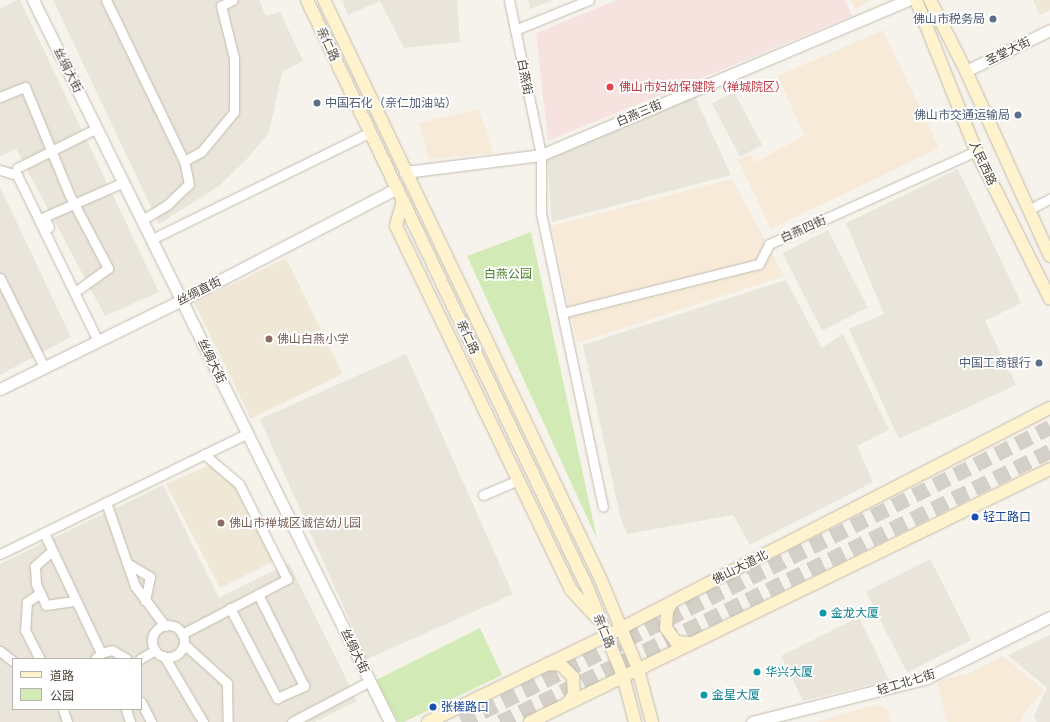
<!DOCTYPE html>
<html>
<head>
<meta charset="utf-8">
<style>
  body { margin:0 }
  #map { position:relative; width:1050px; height:722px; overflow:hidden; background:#f6f3ec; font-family:Montserrat,"Noto Sans SC",sans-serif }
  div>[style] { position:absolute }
  .residential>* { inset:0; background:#eae5da; transform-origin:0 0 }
  .commercial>* { inset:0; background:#f7ead8 }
  .education>* { inset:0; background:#efe8d6; transform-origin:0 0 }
  .medical>* { inset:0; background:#f6e3e0 }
  .green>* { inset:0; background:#d2eab5 }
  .trunk-tunnel>* { height:15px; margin-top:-7.5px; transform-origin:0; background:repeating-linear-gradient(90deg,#d4d0c8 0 15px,transparent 0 23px) }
  .roads { filter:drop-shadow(0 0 1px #c2bbae) drop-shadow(0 0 1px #c2bbae) }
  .minor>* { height:9px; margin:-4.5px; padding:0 4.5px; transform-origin:4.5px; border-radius:4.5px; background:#fff }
  .minor>.ring { margin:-4.5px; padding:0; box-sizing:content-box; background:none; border:9px solid #fff; border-radius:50% }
  .tertiary>* { height:11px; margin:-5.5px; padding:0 5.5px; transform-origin:5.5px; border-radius:5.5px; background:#fff }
  .secondary>* { height:12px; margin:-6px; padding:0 6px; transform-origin:6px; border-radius:6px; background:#fff3cd }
  .dots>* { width:11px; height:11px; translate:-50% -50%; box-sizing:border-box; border:2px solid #fff; border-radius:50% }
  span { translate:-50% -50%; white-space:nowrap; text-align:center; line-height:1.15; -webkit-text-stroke:3.5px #fff; paint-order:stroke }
  .service-label { font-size:12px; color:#4e5e75 }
  .right { translate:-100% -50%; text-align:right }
  .left { translate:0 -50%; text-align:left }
  .street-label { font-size:12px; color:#4b4439 }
  .health-label { font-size:12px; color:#be3a42 }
  .park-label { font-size:12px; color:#4a7f2a }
  .education-label { font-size:12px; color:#785e54 }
  .transit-label { font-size:12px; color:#164399 }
  .culture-label { font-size:12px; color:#0d838f }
  .legend { position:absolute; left:12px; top:658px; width:130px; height:52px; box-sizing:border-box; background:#fff; border:1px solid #b7b4b0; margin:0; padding:5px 7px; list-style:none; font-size:12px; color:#4b4439 }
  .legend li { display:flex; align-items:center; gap:8px; height:20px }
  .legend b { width:20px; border:1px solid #b7b4b0 }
</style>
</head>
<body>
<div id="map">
  <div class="residential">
    <i style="clip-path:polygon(17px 0,20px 0,159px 292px,105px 316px,16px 149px,0 157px,0 9px)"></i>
    <i style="clip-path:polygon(53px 0,259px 0,266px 16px,280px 12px,303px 61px,282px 72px,269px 133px,246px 160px,219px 186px,159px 224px)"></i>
    <i style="clip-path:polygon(342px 0,457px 0,460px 42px,404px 48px,380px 1px,348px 15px)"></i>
    <i style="clip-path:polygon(528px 0,553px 0,530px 9px)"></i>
    <i style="left:734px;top:92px;width:60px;height:25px;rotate:62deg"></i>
    <i style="clip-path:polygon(695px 97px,731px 175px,552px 222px,547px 159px)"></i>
    <i style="clip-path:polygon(958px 169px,1021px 303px,985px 321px,1016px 385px,899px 439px,849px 329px,884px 314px,846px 223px)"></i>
    <i style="clip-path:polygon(0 187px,71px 337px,0 375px)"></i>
    <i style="left:828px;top:230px;width:87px;height:51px;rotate:63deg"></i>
    <i style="clip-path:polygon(786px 280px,822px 348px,843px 334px,889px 430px,857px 446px,873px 482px,750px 545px,733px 515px,627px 534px,621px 520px,583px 345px)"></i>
    <i style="left:406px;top:354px;width:263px;height:160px;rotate:66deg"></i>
    <i style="clip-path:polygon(evenodd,163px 485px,219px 598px,289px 563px,357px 701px,315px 722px,0 722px,0 564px,163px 485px,13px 659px,141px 659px,141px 709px,13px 709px,13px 659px)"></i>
    <i style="left:930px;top:559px;width:91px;height:72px;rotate:63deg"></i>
    <i style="clip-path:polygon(859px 617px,889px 680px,803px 701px,781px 656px)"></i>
    <i style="clip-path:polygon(1050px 635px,1050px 722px,1037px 722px,1034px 716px,1047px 688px,1008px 655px)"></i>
  </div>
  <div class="commercial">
    <i style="clip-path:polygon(851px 0,869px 0,870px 1px,855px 9px)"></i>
    <i style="clip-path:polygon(883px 30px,939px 148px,771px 229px,738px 160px,750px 154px,756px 162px,804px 136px,778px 76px)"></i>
    <i style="clip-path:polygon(479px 109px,493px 153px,429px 159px,419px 123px)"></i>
    <i style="clip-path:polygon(732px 179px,784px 276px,577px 343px,551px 226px)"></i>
    <i style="clip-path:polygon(1003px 656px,1044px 690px,1022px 716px,1022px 722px,947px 722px,937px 682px,969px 673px)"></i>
    <i style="clip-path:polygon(876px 704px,887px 709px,890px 722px,816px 722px)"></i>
  </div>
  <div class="education">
    <i style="clip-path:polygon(1033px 0,1050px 0,1050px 10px,1040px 15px)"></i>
    <i style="left:286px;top:258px;width:129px;height:102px;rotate:64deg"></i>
    <i style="clip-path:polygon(210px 465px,237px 485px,274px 561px,220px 588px,166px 484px)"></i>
  </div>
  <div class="medical">
    <i style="clip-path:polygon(617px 0,845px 0,852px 16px,548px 141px,536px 33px)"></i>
  </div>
  <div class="green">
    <i style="clip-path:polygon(531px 232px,597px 539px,467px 256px)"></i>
    <i style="clip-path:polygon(480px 628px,502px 675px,404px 722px,398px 722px,376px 680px)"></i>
  </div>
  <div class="trunk-tunnel">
    <i style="left:462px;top:722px;width:658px;rotate:-26.64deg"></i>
    <i style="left:500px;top:722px;width:613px;rotate:-26.23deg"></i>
  </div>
  <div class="roads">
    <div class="minor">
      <i style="left:106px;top:0;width:179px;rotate:64.2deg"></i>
      <i style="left:509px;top:0;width:158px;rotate:78.3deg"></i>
      <i style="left:541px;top:155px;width:58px;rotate:90deg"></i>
      <i style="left:541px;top:213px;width:300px;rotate:78.1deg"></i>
      <i style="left:515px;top:30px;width:80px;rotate:-22.1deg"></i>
      <i style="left:0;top:97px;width:27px;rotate:-22deg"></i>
      <i style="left:25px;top:87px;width:116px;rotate:67.6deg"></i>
      <i style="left:69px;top:194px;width:84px;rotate:62.2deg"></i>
      <i style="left:108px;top:268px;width:36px;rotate:144deg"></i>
      <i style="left:17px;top:168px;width:89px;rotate:-26.6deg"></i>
      <i style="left:0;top:170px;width:18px;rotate:16deg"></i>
      <i style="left:17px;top:175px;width:185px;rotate:64deg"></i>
      <i style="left:1028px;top:210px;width:25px;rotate:-27deg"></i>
      <i style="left:142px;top:220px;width:29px;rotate:-31deg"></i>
      <i style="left:167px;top:205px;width:30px;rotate:-44deg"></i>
      <i style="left:189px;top:184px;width:24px;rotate:-102deg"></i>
      <i style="left:184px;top:161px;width:19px;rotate:-28deg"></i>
      <i style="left:201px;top:152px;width:52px;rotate:-50.5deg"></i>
      <i style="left:234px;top:112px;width:54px;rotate:-90deg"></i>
      <i style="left:234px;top:58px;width:54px;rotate:-104deg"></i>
      <i style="left:221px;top:6px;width:13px;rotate:-27deg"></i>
      <i style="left:49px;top:227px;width:11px;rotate:-117deg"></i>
      <i style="left:44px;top:217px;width:87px;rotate:-23.6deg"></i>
      <i style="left:152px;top:239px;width:243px;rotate:-26.1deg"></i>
      <i style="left:0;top:278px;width:99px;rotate:63.7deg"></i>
      <i style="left:562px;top:313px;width:203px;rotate:-14deg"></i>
      <i style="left:759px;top:264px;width:22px;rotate:-63deg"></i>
      <i style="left:769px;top:244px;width:227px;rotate:-24.2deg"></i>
      <i style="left:483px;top:495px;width:38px;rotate:-23deg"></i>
      <i style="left:106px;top:502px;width:89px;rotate:71deg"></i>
      <i style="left:135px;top:586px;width:50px;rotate:53.1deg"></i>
      <i style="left:44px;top:533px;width:133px;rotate:64.6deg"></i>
      <i style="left:52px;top:551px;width:23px;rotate:139deg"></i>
      <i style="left:35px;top:566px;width:18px;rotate:87deg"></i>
      <i style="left:36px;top:584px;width:23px;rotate:65deg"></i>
      <i style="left:46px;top:605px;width:30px;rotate:-8deg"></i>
      <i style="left:0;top:554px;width:276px;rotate:-26deg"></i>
      <i style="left:127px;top:563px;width:27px;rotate:31deg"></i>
      <i style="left:150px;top:577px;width:24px;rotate:102deg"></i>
      <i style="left:40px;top:593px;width:16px;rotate:145deg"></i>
      <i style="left:27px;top:602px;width:28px;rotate:94deg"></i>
      <i style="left:25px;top:630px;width:33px;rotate:63deg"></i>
      <i style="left:230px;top:608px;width:102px;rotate:62.4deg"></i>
      <i style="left:277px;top:698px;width:30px;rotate:-24deg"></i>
      <i style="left:304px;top:686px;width:103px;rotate:-116.6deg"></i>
      <i class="ring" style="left:152px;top:625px;width:23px;height:23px"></i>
      <i style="left:182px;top:634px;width:119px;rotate:-27.6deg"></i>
      <i style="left:287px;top:579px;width:106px;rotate:-116.8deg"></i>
      <i style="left:239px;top:484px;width:46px;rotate:-139.4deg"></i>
      <i style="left:184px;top:644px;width:58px;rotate:42.2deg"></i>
      <i style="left:227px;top:683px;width:39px;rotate:89deg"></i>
      <i style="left:0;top:651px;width:16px;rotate:38deg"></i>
      <i style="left:164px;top:656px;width:77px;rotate:59.4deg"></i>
      <i style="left:95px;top:659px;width:8px;rotate:-45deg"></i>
      <i style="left:101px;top:653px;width:11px;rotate:-15deg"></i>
      <i style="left:112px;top:650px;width:17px;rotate:31deg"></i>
      <i style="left:140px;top:659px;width:17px;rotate:-31deg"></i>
      <i style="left:141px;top:702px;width:22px;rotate:63deg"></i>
      <i style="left:63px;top:709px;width:14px;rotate:73deg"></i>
      <i style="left:126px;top:709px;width:14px;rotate:73deg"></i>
      <i style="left:292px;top:722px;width:88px;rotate:-27.7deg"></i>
    </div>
    <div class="tertiary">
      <i style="left:33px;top:0;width:805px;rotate:63.69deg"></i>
      <i style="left:966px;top:71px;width:93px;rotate:-26deg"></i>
      <i style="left:405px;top:172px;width:137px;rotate:-7.1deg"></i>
      <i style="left:541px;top:155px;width:398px;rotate:-22.9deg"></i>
      <i style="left:0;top:389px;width:203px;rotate:-26.1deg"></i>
      <i style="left:182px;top:300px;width:242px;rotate:-27.5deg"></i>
      <i style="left:752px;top:722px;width:180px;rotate:-14.1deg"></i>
      <i style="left:927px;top:678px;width:137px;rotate:-26.4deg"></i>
    </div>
    <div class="secondary">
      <i style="left:307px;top:0;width:650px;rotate:64.5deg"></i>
      <i style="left:587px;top:587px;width:96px;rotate:68deg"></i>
      <i style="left:623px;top:676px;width:48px;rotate:75.4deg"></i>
      <i style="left:324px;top:0;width:643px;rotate:64.47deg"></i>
      <i style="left:601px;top:580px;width:96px;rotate:67.4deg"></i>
      <i style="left:638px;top:669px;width:55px;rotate:75.2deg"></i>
      <i style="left:916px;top:0;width:162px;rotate:68.3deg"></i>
      <i style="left:976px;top:151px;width:165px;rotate:63.4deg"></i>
      <i style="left:930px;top:0;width:80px;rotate:63.1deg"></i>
      <i style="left:966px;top:71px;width:203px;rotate:65.6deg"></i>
      <i style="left:403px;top:201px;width:26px;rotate:106deg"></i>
      <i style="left:396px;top:226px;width:404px;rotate:64.3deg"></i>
      <i style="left:571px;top:590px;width:37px;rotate:47deg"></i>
      <i style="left:672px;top:602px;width:10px;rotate:119deg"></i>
      <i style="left:667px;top:611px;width:17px;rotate:93deg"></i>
      <i style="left:666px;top:628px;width:17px;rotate:54deg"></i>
      <i style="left:676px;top:642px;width:13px;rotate:4deg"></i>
      <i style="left:547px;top:664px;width:14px;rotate:4deg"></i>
      <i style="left:561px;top:665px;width:17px;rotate:45deg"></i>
      <i style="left:573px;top:677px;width:17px;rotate:87deg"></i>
      <i style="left:574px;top:694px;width:11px;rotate:124deg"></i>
      <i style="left:428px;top:722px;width:198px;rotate:-25.8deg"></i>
      <i style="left:606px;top:636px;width:499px;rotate:-27.2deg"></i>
      <i style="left:530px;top:722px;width:578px;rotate:-25.94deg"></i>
    </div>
  </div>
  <div class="dots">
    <i style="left:993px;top:19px;background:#5c6f8a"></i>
    <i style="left:610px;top:87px;background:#e0444e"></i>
    <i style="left:317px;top:103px;background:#5c6f8a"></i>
    <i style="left:1018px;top:115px;background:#5c6f8a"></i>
    <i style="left:269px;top:339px;background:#8d6e63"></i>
    <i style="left:1039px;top:363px;background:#5c6f8a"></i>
    <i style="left:975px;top:517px;background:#1a4fb4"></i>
    <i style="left:221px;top:523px;background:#8d6e63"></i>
    <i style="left:823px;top:613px;background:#0f9aa8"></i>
    <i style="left:757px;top:672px;background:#0f9aa8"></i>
    <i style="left:704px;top:695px;background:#0f9aa8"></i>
    <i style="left:433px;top:707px;background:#1a4fb4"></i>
  </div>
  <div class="service-label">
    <span class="right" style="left:985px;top:19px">佛山市税务局</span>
    <span class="left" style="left:325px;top:103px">中国石化（亲仁加油站）</span>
    <span class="right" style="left:1010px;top:115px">佛山市交通运输局</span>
    <span class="right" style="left:1031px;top:363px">中国工商银行</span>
  </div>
  <div class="street-label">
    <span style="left:328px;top:44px;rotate:65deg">亲仁路</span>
    <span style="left:1008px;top:51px;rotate:-26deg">圣堂大街</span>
    <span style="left:68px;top:70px;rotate:63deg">丝绸大街</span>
    <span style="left:525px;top:77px;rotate:79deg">白燕街</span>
    <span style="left:639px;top:113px;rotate:-23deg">白燕三街</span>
    <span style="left:983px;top:163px;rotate:65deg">人民西路</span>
    <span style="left:803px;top:229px;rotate:-24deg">白燕四街</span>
    <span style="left:199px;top:291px;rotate:-27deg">丝绸直街</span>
    <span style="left:468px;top:337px;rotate:65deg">亲仁路</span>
    <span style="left:212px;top:361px;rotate:64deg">丝绸大街</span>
    <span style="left:740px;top:567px;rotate:-27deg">佛山大道北</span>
    <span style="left:604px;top:631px;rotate:68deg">亲仁路</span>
    <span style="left:355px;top:651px;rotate:64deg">丝绸大街</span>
    <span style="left:906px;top:682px;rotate:-17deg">轻工北七街</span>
  </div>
  <div class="health-label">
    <span class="left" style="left:619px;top:87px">佛山市妇幼保健院（禅城院区）</span>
  </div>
  <div class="park-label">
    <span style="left:508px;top:274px">白燕公园</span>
  </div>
  <div class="education-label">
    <span class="left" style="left:277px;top:339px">佛山白燕小学</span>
    <span class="left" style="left:229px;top:523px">佛山市禅城区诚信幼儿园</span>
  </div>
  <div class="transit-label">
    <span class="left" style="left:983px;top:517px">轻工路口</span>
    <span class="left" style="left:441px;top:707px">张槎路口</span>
  </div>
  <div class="culture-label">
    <span class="left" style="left:831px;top:613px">金龙大厦</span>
    <span class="left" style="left:765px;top:672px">华兴大厦</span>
    <span class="left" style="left:712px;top:695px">金星大厦</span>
  </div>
  <ul class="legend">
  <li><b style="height:5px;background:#fff3cd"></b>道路</li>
  <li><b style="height:11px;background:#d2eab5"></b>公园</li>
  </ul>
</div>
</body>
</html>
